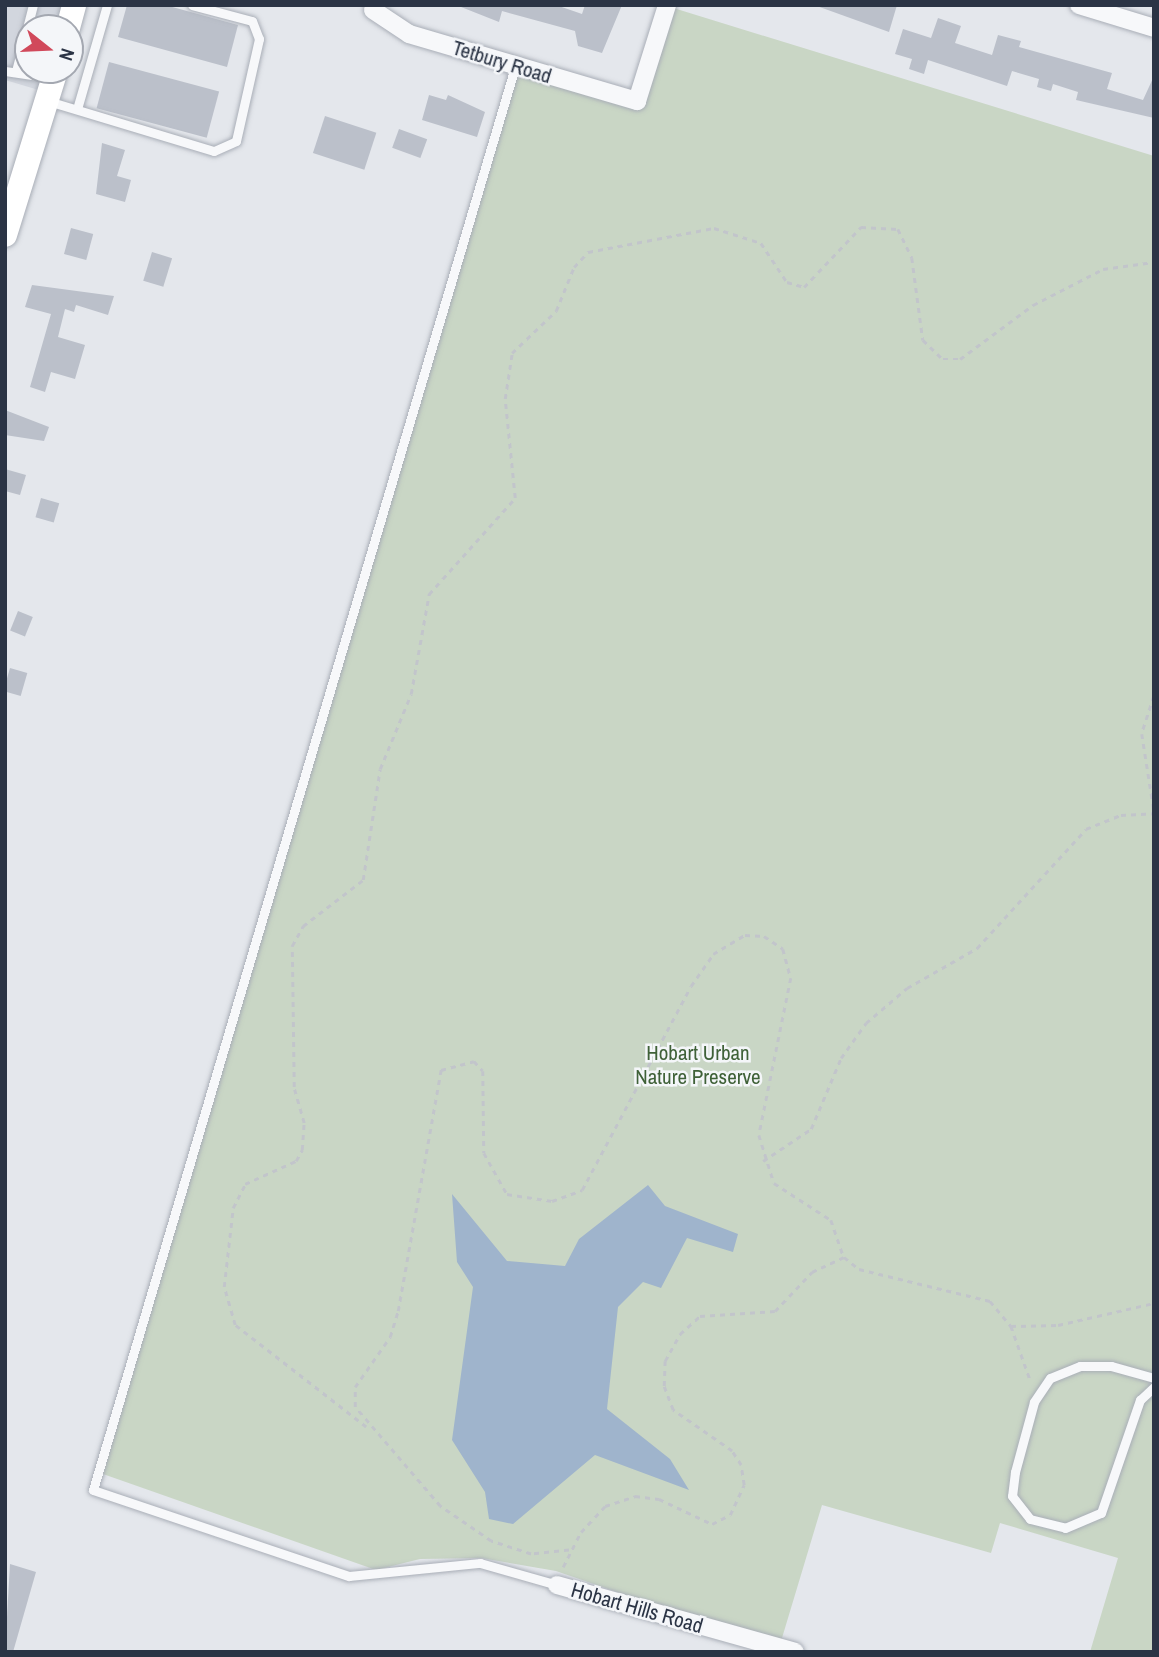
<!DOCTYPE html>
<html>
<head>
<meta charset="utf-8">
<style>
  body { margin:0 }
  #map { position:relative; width:1159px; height:1657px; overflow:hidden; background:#e4e7ec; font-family:"Archivo Narrow",sans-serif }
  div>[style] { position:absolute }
  .built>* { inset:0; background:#d2d6de }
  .green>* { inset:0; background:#c9d6c5 }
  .water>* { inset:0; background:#9fb4cc }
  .building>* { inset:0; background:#bbc0ca; transform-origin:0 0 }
  .path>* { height:2.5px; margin-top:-1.25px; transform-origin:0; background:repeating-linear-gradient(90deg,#c2c5cb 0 5px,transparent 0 10px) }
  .roads { filter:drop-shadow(0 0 2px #a9aeb7) drop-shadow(0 0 2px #a9aeb7) }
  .lane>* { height:9px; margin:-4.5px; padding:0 4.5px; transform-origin:4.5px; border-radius:4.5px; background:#f7f8fa }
  .street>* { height:18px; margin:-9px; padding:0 9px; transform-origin:9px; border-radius:9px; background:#f7f8fa }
  .secondary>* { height:24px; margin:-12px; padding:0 12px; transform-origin:12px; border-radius:12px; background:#fff }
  span { translate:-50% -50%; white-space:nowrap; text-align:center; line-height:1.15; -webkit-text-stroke:5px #f4f6f9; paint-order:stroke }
  .street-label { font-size:21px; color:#2b3445 }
  .park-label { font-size:21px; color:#3f6138 }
  .frame { position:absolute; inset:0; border:7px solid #2b3445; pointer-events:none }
  .north { position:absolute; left:14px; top:14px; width:70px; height:70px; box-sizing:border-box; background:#f4f6f9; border:2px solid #a4a8b1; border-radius:50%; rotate:108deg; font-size:19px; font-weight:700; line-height:28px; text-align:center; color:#2b3445 }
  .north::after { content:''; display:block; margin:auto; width:24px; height:32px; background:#d1495b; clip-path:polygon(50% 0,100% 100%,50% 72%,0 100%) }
</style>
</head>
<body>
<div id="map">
  <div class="built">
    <i style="clip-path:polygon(5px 5px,74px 5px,68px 28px,28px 28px,28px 70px,56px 70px,49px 93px,5px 80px)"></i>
  </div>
  <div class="green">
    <i style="clip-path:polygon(667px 6px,1154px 156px,1154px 1652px,1090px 1652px,1118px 1558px,1000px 1523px,991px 1553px,822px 1505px,779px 1648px,556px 1571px,481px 1558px,420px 1559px,376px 1570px,103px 1474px,515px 67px,637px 100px)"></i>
  </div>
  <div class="water">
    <i style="clip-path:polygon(648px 1185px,665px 1206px,738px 1234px,733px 1252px,687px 1238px,661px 1288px,643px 1282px,618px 1307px,607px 1409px,670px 1459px,689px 1490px,595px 1455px,513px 1524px,489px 1519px,485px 1492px,452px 1440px,473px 1287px,457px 1262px,452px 1194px,507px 1261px,565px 1266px,579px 1239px)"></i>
  </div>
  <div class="building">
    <i style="clip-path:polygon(127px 5px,165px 5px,238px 25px,227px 67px,118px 37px)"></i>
    <i style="clip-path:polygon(456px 5px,556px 5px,582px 14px,585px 5px,622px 5px,602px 53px,578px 46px,575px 31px,502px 11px,499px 22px)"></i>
    <i style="clip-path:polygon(814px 5px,897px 5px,889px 32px)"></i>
    <i style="clip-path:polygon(938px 18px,961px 26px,955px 43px,992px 55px,998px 35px,1021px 41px,1019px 47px,1112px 73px,1107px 89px,1143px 100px,1154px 76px,1154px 118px,1076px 100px,1078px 92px,1053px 84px,1051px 91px,1037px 87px,1039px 79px,1012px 71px,1007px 86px,928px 60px,924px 74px,909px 69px,912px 59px,895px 54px,903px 29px,931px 38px)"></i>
    <i style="left:109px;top:62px;width:114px;height:48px;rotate:15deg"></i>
    <i style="clip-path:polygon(429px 95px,446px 100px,448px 95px,485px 112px,477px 137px,422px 120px)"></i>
    <i style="left:325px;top:116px;width:54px;height:39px;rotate:18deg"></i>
    <i style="left:399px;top:129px;width:30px;height:20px;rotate:20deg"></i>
    <i style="clip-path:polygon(102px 143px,125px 150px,117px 176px,131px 180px,125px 202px,96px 194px)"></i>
    <i style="left:71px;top:228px;width:23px;height:27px;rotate:15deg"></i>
    <i style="left:152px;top:252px;width:21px;height:30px;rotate:17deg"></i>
    <i style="clip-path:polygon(32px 285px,114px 296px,108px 315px,76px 305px,74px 312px,65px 309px,58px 337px,85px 345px,75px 379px,51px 372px,45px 392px,30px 387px,51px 314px,25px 307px)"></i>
    <i style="clip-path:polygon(5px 410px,49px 427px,44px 441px,5px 435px)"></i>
    <i style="clip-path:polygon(5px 469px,26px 475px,20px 495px,5px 491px)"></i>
    <i style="left:41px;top:498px;width:19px;height:20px;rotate:16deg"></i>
    <i style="left:18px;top:611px;width:16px;height:21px;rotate:22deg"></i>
    <i style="left:10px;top:668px;width:18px;height:24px;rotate:16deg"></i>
    <i style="clip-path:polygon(10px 1564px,36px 1572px,13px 1652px,5px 1652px)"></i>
  </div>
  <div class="path">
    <i style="left:1154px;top:696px;width:40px;rotate:108deg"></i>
    <i style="left:1142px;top:734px;width:78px;rotate:81.1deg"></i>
    <i style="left:763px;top:1161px;width:58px;rotate:-33.7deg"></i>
    <i style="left:811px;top:1129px;width:77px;rotate:-67.1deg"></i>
    <i style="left:841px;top:1058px;width:43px;rotate:-54.5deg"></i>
    <i style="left:866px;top:1023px;width:54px;rotate:-40.5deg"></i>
    <i style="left:907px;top:988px;width:81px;rotate:-29.7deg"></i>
    <i style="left:977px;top:948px;width:161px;rotate:-47.5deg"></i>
    <i style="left:1086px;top:829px;width:38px;rotate:-22deg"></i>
    <i style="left:1121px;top:815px;width:33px;rotate:-3deg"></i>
    <i style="left:1011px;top:1326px;width:47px;rotate:-1.2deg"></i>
    <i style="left:1058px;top:1325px;width:98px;rotate:-12.9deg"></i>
    <i style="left:366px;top:1427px;width:166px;rotate:-142.1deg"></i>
    <i style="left:235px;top:1325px;width:40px;rotate:-106deg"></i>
    <i style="left:224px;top:1287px;width:80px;rotate:-83.5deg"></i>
    <i style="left:233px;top:1208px;width:27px;rotate:-63deg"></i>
    <i style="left:245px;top:1184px;width:56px;rotate:-24.3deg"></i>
    <i style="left:296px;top:1161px;width:13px;rotate:-61deg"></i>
    <i style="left:302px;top:1150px;width:27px;rotate:-86deg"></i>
    <i style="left:304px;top:1123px;width:37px;rotate:-106deg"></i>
    <i style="left:294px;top:1087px;width:141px;rotate:-90.8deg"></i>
    <i style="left:292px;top:946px;width:23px;rotate:-61deg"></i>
    <i style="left:303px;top:926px;width:76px;rotate:-37.5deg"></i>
    <i style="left:363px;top:880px;width:112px;rotate:-81.3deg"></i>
    <i style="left:380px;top:769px;width:81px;rotate:-67.5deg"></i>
    <i style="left:411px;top:694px;width:102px;rotate:-79.8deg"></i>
    <i style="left:429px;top:594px;width:129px;rotate:-48.1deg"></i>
    <i style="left:515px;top:498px;width:100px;rotate:-95.8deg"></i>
    <i style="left:505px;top:399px;width:47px;rotate:-81.3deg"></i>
    <i style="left:512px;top:353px;width:61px;rotate:-43.7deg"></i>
    <i style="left:556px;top:311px;width:48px;rotate:-67.8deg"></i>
    <i style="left:574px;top:267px;width:21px;rotate:-47deg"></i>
    <i style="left:588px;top:252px;width:128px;rotate:-10.8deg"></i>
    <i style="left:714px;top:228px;width:49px;rotate:17.7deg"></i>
    <i style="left:761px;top:243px;width:47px;rotate:56.3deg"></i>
    <i style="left:787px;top:282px;width:18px;rotate:16deg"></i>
    <i style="left:804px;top:287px;width:83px;rotate:-46.5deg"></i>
    <i style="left:861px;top:227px;width:37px;rotate:3deg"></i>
    <i style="left:898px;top:229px;width:32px;rotate:64deg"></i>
    <i style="left:912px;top:258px;width:83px;rotate:82.4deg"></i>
    <i style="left:923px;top:340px;width:28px;rotate:44deg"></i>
    <i style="left:943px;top:359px;width:17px"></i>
    <i style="left:960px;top:359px;width:91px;rotate:-36.5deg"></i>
    <i style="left:1033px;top:305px;width:79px;rotate:-27.2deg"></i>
    <i style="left:1103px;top:269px;width:51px;rotate:-7.8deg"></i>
    <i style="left:569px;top:1550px;width:38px;rotate:174deg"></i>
    <i style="left:531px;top:1554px;width:42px;rotate:-162deg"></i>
    <i style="left:491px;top:1541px;width:62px;rotate:-145.5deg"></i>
    <i style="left:440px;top:1506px;width:130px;rotate:-130.6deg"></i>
    <i style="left:355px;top:1407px;width:20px;rotate:-90deg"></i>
    <i style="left:355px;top:1387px;width:61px;rotate:-55deg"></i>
    <i style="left:390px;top:1337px;width:27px;rotate:-73deg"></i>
    <i style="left:398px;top:1311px;width:245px;rotate:-79.9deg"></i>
    <i style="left:441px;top:1070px;width:34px;rotate:-15deg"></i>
    <i style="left:474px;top:1061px;width:13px;rotate:48deg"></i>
    <i style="left:483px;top:1071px;width:82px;rotate:89.3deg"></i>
    <i style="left:484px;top:1153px;width:47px;rotate:60.7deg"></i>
    <i style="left:507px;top:1194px;width:46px;rotate:8.8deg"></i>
    <i style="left:552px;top:1201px;width:32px;rotate:-20deg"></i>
    <i style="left:582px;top:1190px;width:231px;rotate:-61.9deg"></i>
    <i style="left:691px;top:986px;width:39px;rotate:-55deg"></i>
    <i style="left:713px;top:954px;width:37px;rotate:-31deg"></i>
    <i style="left:745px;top:935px;width:19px;rotate:3deg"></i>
    <i style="left:764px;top:936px;width:23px;rotate:34deg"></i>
    <i style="left:783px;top:949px;width:30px;rotate:75deg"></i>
    <i style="left:791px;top:978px;width:160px;rotate:101.5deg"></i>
    <i style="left:759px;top:1135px;width:50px;rotate:72.6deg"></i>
    <i style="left:774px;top:1183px;width:68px;rotate:33deg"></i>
    <i style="left:831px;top:1220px;width:39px;rotate:71deg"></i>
    <i style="left:844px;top:1257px;width:19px;rotate:39deg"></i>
    <i style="left:859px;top:1269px;width:135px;rotate:13.7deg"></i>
    <i style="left:990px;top:1301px;width:33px;rotate:50deg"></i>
    <i style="left:1011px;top:1326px;width:59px;rotate:70.3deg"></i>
    <i style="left:563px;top:1567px;width:39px;rotate:-63deg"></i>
    <i style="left:581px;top:1532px;width:35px;rotate:-47deg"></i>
    <i style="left:605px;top:1506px;width:32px;rotate:-18deg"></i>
    <i style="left:635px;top:1496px;width:24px;rotate:7deg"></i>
    <i style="left:659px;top:1499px;width:59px;rotate:25.3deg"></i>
    <i style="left:712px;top:1524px;width:20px;rotate:-27deg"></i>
    <i style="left:730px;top:1515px;width:33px;rotate:-65deg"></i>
    <i style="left:744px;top:1485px;width:20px;rotate:-99deg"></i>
    <i style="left:741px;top:1465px;width:17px;rotate:-123deg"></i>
    <i style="left:732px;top:1451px;width:72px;rotate:-145.2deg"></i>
    <i style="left:673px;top:1410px;width:26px;rotate:-111deg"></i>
    <i style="left:664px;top:1386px;width:25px;rotate:-88deg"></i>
    <i style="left:665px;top:1361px;width:31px;rotate:-61deg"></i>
    <i style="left:680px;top:1334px;width:27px;rotate:-42deg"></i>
    <i style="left:700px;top:1316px;width:75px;rotate:-3.8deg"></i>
    <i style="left:775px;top:1311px;width:54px;rotate:-46.5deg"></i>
    <i style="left:812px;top:1272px;width:35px;rotate:-25deg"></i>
  </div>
  <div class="roads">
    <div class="lane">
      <i style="left:515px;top:67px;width:1484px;rotate:106.52deg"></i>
      <i style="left:93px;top:1490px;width:270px;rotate:18.6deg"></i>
      <i style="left:349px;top:1576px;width:132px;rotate:-5.7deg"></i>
      <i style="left:480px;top:1563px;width:80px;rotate:15.9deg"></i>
      <i style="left:5px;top:71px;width:48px;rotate:8.5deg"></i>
      <i style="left:16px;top:71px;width:68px;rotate:-75.6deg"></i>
      <i style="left:48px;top:101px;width:173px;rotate:16.8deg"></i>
      <i style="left:214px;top:151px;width:24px;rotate:-24deg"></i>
      <i style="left:236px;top:141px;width:105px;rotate:-77.3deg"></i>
      <i style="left:259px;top:39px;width:19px;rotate:-111deg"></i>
      <i style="left:252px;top:21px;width:62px;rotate:-165.1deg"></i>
      <i style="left:77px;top:109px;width:108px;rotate:-73.9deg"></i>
      <i style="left:1154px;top:1378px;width:45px;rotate:-164.4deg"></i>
      <i style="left:1111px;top:1366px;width:31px;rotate:180deg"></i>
      <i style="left:1080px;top:1366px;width:32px;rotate:158deg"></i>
      <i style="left:1050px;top:1378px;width:29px;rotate:124deg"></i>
      <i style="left:1034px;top:1402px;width:73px;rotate:105.2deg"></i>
      <i style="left:1015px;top:1472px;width:24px;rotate:97deg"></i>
      <i style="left:1012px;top:1496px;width:29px;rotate:52deg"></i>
      <i style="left:1030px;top:1519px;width:36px;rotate:14deg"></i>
      <i style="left:1065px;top:1528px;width:39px;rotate:-23deg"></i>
      <i style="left:1101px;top:1513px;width:120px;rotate:-71deg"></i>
      <i style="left:1140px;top:1400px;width:19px;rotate:-43deg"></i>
    </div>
    <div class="street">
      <i style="left:1079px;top:5px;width:78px;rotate:17deg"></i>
      <i style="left:373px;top:10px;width:43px;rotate:33.7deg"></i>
      <i style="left:409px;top:34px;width:238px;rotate:16.4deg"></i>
      <i style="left:637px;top:101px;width:101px;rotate:-72.6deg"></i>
      <i style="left:557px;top:1585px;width:247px;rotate:15.7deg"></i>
    </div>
    <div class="secondary">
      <i style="left:68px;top:28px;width:24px;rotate:-75deg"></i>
      <i style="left:5px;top:235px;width:173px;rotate:-72.8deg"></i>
    </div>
  </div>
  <div class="street-label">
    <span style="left:502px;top:62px;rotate:17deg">Tetbury Road</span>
    <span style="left:637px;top:1608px;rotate:16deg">Hobart Hills Road</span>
  </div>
  <div class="park-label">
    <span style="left:698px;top:1065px">Hobart Urban<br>Nature Preserve</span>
  </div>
  <div class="frame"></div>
  <div class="north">N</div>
</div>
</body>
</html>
